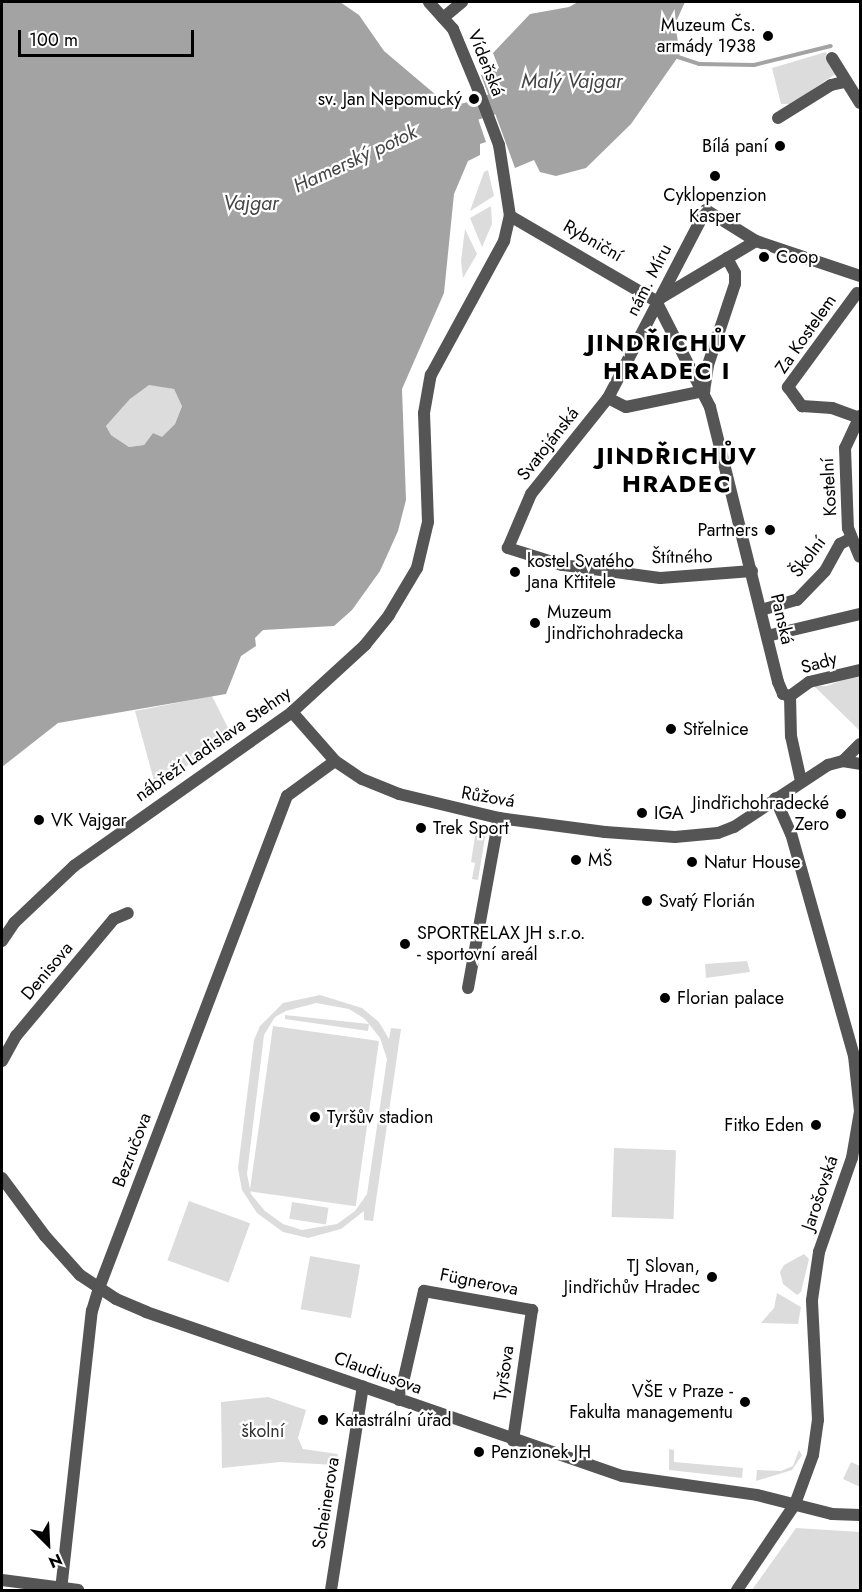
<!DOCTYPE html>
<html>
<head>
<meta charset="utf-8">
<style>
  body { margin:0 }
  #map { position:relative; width:862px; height:1592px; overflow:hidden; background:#fff; font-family:Jost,sans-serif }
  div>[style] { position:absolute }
  .green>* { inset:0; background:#dcdcdc; transform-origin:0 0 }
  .water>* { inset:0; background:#a3a3a3 }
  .stream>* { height:4px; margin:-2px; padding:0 2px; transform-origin:2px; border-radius:2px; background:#a3a3a3 }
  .river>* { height:21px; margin:-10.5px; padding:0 10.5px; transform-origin:10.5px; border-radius:10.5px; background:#a3a3a3 }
  .street>* { height:12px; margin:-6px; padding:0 6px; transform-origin:6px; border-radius:6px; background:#555 }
  .dots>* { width:16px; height:16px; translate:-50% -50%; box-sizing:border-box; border:3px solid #fff; border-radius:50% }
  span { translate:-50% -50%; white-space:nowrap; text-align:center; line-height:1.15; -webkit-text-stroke:4.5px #fff; paint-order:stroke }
  .poi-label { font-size:18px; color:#000 }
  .right { translate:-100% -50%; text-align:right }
  .left { translate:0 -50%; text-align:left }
  .street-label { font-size:18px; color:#000 }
  .park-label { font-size:18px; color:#333 }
  .water-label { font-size:20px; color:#444; font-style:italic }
  .district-label { font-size:24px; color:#000; font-weight:700; letter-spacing:1.5px }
  .frame { position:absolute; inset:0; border:3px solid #000; pointer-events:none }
  .north { position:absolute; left:18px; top:1514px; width:60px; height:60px; -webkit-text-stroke:4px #fff; paint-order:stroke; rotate:156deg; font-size:16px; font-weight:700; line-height:24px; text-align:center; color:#000 }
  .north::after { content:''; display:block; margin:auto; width:21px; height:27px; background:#000; clip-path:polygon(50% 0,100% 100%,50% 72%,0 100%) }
  .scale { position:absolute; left:18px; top:30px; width:176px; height:27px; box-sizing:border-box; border:3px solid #000; border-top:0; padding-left:8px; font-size:18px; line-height:21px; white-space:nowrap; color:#000; -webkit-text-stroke:4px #fff; paint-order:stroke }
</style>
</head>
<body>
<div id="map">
  <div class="green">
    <i style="clip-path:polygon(826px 52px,837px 73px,791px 104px,781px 104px,772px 68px)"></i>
    <i style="clip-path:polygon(488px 170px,494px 196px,470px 211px,484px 172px)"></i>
    <i style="clip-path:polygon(491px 206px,492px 224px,482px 247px,470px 218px)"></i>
    <i style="clip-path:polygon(465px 229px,477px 254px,463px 278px,461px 261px)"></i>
    <i style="clip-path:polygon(149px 384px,174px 389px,182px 405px,175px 424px,162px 438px,153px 433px,144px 445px,129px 447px,111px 435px,106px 426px,130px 399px)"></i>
    <i style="clip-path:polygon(860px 673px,860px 731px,814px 686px,827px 686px)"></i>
    <i style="clip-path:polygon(212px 696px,231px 734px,156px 788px,135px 711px)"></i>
    <i style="clip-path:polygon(476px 830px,486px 831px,478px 880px,472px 879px,475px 863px,471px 862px)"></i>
    <i style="clip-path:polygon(747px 961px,750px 972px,706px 978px,705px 964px)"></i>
    <i style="clip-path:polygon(evenodd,320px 995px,362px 1008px,379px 1022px,389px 1039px,391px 1028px,401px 1029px,373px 1221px,364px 1220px,364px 1211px,341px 1229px,308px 1238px,283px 1232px,257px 1213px,242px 1190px,238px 1168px,254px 1040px,260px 1026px,283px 1003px,320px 995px,316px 1003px,349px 1009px,365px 1019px,380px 1038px,387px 1059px,367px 1194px,355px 1211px,337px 1224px,302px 1230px,283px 1224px,265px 1211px,251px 1194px,247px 1174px,264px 1035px,275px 1017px,286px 1011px,316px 1003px)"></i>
    <i style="clip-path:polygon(285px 1015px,369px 1024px,368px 1031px,285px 1019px)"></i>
    <i style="left:273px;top:1026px;width:107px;height:167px;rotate:8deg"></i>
    <i style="left:614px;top:1148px;width:62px;height:69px;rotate:2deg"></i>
    <i style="left:189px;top:1201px;width:65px;height:63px;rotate:20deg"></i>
    <i style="left:292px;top:1202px;width:37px;height:17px;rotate:9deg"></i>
    <i style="clip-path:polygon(804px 1254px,809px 1259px,801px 1292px,797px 1295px,783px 1284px,780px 1272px,784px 1265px)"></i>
    <i style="left:310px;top:1256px;width:51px;height:54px;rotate:10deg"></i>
    <i style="clip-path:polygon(777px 1293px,801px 1307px,798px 1324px,761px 1323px,774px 1308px)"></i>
    <i style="clip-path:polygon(268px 1397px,306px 1410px,298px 1438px,303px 1449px,338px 1454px,336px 1465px,280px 1462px,222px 1468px,221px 1402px)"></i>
    <i style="clip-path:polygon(669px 1449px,674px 1450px,674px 1462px,743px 1468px,742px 1478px,669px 1470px)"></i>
    <i style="clip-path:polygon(799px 1450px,802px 1455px,792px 1470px,756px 1481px,757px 1470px,781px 1471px,793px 1466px)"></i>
    <i style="clip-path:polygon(851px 1462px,860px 1466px,860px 1487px,843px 1479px)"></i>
    <i style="clip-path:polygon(796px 1528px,860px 1532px,860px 1590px,752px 1590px)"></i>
  </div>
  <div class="water">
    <i style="clip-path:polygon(evenodd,2px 2px,340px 2px,359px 15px,384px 51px,436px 95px,441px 109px,472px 101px,486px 142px,480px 144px,480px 155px,468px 161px,454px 194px,444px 293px,402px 389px,406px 500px,398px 531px,380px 571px,352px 610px,334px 626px,263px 630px,255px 638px,256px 646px,241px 656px,226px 694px,58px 723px,2px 767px,2px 2px,149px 385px,174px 389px,182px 406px,175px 424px,162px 437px,153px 433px,144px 445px,129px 447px,111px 435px,106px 426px,130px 399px,149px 385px)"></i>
    <i style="clip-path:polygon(578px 2px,685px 2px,675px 24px,680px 54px,631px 124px,586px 168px,556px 176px,540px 172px,534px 160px,515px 168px,481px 75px,499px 68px,493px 53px,530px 14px,569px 7px)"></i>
  </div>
  <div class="stream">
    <i style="left:678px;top:57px;width:22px;rotate:18deg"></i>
    <i style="left:699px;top:64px;width:55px;rotate:1deg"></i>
    <i style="left:754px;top:65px;width:79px;rotate:-13.9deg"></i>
  </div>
  <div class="river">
    <i style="left:475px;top:109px;width:17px;rotate:-17deg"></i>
  </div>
  <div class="street">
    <i style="left:443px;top:18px;width:25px;rotate:-40deg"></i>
    <i style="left:832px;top:58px;width:53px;rotate:58.1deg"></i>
    <i style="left:778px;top:118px;width:62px;rotate:-31.9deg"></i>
    <i style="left:831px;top:85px;width:13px;rotate:-13deg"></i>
    <i style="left:510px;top:216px;width:169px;rotate:30.2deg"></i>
    <i style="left:656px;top:301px;width:119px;rotate:63deg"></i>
    <i style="left:710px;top:407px;width:283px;rotate:76.1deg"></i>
    <i style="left:778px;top:682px;width:13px;rotate:67deg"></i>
    <i style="left:783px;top:694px;width:7px;rotate:16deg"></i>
    <i style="left:857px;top:293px;width:117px;rotate:126.3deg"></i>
    <i style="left:788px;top:387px;width:24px;rotate:54deg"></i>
    <i style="left:802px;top:406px;width:30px;rotate:4deg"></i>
    <i style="left:832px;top:408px;width:29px;rotate:20deg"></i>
    <i style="left:657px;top:300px;width:115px;rotate:-30.8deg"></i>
    <i style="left:704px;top:391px;width:26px;rotate:-81deg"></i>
    <i style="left:708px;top:365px;width:85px;rotate:-71.6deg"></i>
    <i style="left:735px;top:284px;width:11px;rotate:-90deg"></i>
    <i style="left:735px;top:273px;width:17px;rotate:-118deg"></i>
    <i style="left:608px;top:398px;width:20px;rotate:27deg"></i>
    <i style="left:626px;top:407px;width:80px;rotate:-11.6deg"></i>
    <i style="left:860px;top:416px;width:35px;rotate:115deg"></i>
    <i style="left:845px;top:448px;width:80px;rotate:87.9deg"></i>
    <i style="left:848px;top:528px;width:31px;rotate:68deg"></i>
    <i style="left:752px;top:571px;width:92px;rotate:175.6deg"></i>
    <i style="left:660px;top:578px;width:99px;rotate:-172.4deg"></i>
    <i style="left:562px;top:565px;width:57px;rotate:-162.5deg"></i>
    <i style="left:508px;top:548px;width:59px;rotate:-66.9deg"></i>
    <i style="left:531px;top:494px;width:123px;rotate:-51.3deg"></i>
    <i style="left:608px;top:398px;width:212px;rotate:-62.5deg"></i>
    <i style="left:706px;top:210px;width:59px;rotate:31.8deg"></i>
    <i style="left:756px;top:241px;width:110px;rotate:18.6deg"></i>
    <i style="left:761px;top:610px;width:37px;rotate:-16deg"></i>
    <i style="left:797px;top:600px;width:40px;rotate:-46deg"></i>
    <i style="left:825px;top:571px;width:31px;rotate:-61deg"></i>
    <i style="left:840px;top:544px;width:11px;rotate:-27deg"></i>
    <i style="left:767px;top:636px;width:96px;rotate:-13.3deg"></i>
    <i style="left:790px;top:696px;width:40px;rotate:88.6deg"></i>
    <i style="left:791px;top:736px;width:46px;rotate:77.5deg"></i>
    <i style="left:790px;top:696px;width:24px;rotate:-36deg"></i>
    <i style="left:809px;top:682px;width:52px;rotate:-13.2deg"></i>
    <i style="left:292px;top:712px;width:65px;rotate:48.7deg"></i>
    <i style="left:335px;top:761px;width:32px;rotate:34deg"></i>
    <i style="left:362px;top:779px;width:40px;rotate:22deg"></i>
    <i style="left:399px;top:794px;width:103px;rotate:13.5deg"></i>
    <i style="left:499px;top:818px;width:107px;rotate:7.5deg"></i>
    <i style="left:605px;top:832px;width:70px;rotate:4.1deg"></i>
    <i style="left:675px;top:837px;width:43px;rotate:-5.3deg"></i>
    <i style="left:718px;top:833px;width:17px;rotate:-21deg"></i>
    <i style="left:734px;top:827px;width:113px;rotate:-33.4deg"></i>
    <i style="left:828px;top:765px;width:16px;rotate:-15deg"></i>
    <i style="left:843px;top:761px;width:17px;rotate:10deg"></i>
    <i style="left:843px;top:761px;width:24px;rotate:-45deg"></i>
    <i style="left:2px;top:941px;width:22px;rotate:-56deg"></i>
    <i style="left:14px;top:923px;width:83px;rotate:-43.5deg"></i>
    <i style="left:74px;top:866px;width:267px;rotate:-35.2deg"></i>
    <i style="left:292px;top:712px;width:99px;rotate:-42.5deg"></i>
    <i style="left:365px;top:645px;width:38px;rotate:-51deg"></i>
    <i style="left:389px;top:615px;width:55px;rotate:-59.2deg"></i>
    <i style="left:417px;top:568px;width:47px;rotate:-76.6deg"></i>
    <i style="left:428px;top:522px;width:109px;rotate:-92.1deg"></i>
    <i style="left:424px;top:413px;width:39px;rotate:-80deg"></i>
    <i style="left:431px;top:375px;width:153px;rotate:-61.4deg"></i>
    <i style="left:504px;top:241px;width:26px;rotate:-77deg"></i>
    <i style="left:510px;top:216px;width:72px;rotate:-98.8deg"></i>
    <i style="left:499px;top:145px;width:60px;rotate:-110.6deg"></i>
    <i style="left:478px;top:89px;width:65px;rotate:-112.6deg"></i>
    <i style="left:453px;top:29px;width:36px;rotate:-132deg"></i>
    <i style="left:468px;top:988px;width:173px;rotate:-79.7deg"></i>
    <i style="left:2px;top:1061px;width:29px;rotate:-61deg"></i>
    <i style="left:16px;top:1036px;width:153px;rotate:-50.1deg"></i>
    <i style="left:114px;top:919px;width:15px;rotate:-23deg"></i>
    <i style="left:2px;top:1178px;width:72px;rotate:53.4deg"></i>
    <i style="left:45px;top:1236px;width:52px;rotate:48.1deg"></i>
    <i style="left:80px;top:1275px;width:43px;rotate:33.7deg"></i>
    <i style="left:116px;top:1299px;width:33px;rotate:23deg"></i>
    <i style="left:146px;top:1312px;width:503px;rotate:19.01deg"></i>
    <i style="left:622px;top:1476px;width:136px;rotate:8deg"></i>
    <i style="left:757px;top:1495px;width:77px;rotate:14.2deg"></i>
    <i style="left:832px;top:1514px;width:28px;rotate:2deg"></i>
    <i style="left:399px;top:1400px;width:112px;rotate:-77.1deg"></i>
    <i style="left:424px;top:1291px;width:110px;rotate:10deg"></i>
    <i style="left:532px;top:1310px;width:132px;rotate:98.3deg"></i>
    <i style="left:2px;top:1580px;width:77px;rotate:7.5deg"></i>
    <i style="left:61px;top:1590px;width:281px;rotate:-83.7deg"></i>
    <i style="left:92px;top:1311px;width:24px;rotate:-73deg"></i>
    <i style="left:99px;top:1288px;width:527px;rotate:-69.09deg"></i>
    <i style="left:287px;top:796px;width:59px;rotate:-36.1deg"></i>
    <i style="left:331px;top:1590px;width:206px;rotate:-81.1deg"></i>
    <i style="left:737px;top:1590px;width:104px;rotate:-56deg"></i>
    <i style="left:795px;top:1504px;width:52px;rotate:-69.8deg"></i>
    <i style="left:813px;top:1455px;width:35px;rotate:-82deg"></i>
    <i style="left:818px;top:1420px;width:120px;rotate:-92.9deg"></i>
    <i style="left:812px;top:1300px;width:49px;rotate:-81.7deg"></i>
    <i style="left:819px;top:1252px;width:100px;rotate:-70.7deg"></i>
    <i style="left:852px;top:1158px;width:48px;rotate:-80.3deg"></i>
    <i style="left:860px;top:1111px;width:55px;rotate:-96.2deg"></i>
    <i style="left:854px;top:1056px;width:231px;rotate:-105.8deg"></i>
    <i style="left:791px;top:834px;width:39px;rotate:-114deg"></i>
  </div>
  <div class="dots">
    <i style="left:768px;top:36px;background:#000"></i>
    <i style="left:474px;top:99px;background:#000"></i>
    <i style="left:780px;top:146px;background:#000"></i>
    <i style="left:715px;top:176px;background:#000"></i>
    <i style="left:764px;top:257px;background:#000"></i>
    <i style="left:770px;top:530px;background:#000"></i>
    <i style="left:515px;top:572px;background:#000"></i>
    <i style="left:535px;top:623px;background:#000"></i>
    <i style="left:671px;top:729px;background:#000"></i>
    <i style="left:642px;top:813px;background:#000"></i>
    <i style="left:841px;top:814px;background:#000"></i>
    <i style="left:39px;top:820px;background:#000"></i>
    <i style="left:421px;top:828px;background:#000"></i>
    <i style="left:576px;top:860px;background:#000"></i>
    <i style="left:692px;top:862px;background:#000"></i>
    <i style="left:647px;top:901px;background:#000"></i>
    <i style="left:405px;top:944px;background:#000"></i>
    <i style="left:665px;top:998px;background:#000"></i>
    <i style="left:315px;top:1117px;background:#000"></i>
    <i style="left:816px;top:1125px;background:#000"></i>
    <i style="left:712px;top:1277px;background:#000"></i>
    <i style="left:745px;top:1402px;background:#000"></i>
    <i style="left:323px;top:1420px;background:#000"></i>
    <i style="left:479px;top:1452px;background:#000"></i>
  </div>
  <div class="poi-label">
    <span class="right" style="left:756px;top:36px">Muzeum Čs.<br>armády 1938</span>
    <span class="right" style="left:462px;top:99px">sv. Jan Nepomucký</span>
    <span class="right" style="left:768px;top:146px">Bílá paní</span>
    <span style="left:715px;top:206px">Cyklopenzion<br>Kasper</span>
    <span class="left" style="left:776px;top:257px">Coop</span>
    <span class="right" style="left:758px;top:530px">Partners</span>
    <span class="left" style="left:527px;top:572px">kostel Svatého<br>Jana Křtitele</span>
    <span class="left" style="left:547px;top:623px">Muzeum<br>Jindřichohradecka</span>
    <span class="left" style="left:683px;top:729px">Střelnice</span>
    <span class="right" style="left:829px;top:814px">Jindřichohradecké<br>Zero</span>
    <span class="left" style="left:654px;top:813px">IGA</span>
    <span class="left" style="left:51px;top:820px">VK Vajgar</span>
    <span class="left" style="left:433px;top:828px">Trek Sport</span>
    <span class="left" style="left:588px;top:860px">MŠ</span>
    <span class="left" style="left:704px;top:862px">Natur House</span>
    <span class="left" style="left:659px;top:901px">Svatý Florián</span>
    <span class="left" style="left:417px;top:944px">SPORTRELAX JH s.r.o.<br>- sportovní areál</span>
    <span class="left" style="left:677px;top:998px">Florian palace</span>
    <span class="left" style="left:327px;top:1117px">Tyršův stadion</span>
    <span class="right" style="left:804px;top:1125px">Fitko Eden</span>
    <span class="right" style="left:700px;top:1277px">TJ Slovan,<br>Jindřichův Hradec</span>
    <span class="right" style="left:733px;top:1402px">VŠE v Praze -<br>Fakulta managementu</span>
    <span class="left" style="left:335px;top:1420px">Katastrální úřad</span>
    <span class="left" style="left:491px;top:1452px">Penzionek JH</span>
  </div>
  <div class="street-label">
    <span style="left:486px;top:63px;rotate:68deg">Vídeňská</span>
    <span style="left:593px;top:241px;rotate:30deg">Rybniční</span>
    <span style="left:649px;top:280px;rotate:-63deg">nám. Míru</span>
    <span style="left:806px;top:334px;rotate:-55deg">Za Kostelem</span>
    <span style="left:548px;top:444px;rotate:-52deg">Svatojánská</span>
    <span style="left:829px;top:487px;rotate:-93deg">Kostelní</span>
    <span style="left:682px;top:557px;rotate:-1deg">Štítného</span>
    <span style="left:808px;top:557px;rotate:-53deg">Školní</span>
    <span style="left:782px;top:619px;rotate:77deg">Panská</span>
    <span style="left:819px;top:663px;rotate:-16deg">Sady</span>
    <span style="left:213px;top:744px;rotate:-35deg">nábřeží Ladislava Stehny</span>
    <span style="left:488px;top:797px;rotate:10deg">Růžová</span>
    <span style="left:47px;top:971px;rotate:-50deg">Denisova</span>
    <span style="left:132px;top:1150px;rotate:-69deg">Bezručova</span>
    <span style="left:820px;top:1193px;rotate:-71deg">Jarošovská</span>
    <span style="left:479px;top:1282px;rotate:11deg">Fügnerova</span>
    <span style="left:378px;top:1373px;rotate:20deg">Claudiusova</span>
    <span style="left:504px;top:1373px;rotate:-82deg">Tyršova</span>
    <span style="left:326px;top:1503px;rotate:-81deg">Scheinerova</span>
  </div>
  <div class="park-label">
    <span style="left:263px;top:1431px">školní</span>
  </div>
  <div class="water-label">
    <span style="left:572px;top:81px">Malý Vajgar</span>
    <span style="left:355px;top:159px;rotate:-25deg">Hamerský potok</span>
    <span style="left:251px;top:203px">Vajgar</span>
  </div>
  <div class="district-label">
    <span style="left:667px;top:357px">JINDŘICHŮV<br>HRADEC I</span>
    <span style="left:677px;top:470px">JINDŘICHŮV<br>HRADEC</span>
  </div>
  <div class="frame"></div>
  <div class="north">N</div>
  <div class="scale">100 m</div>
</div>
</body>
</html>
